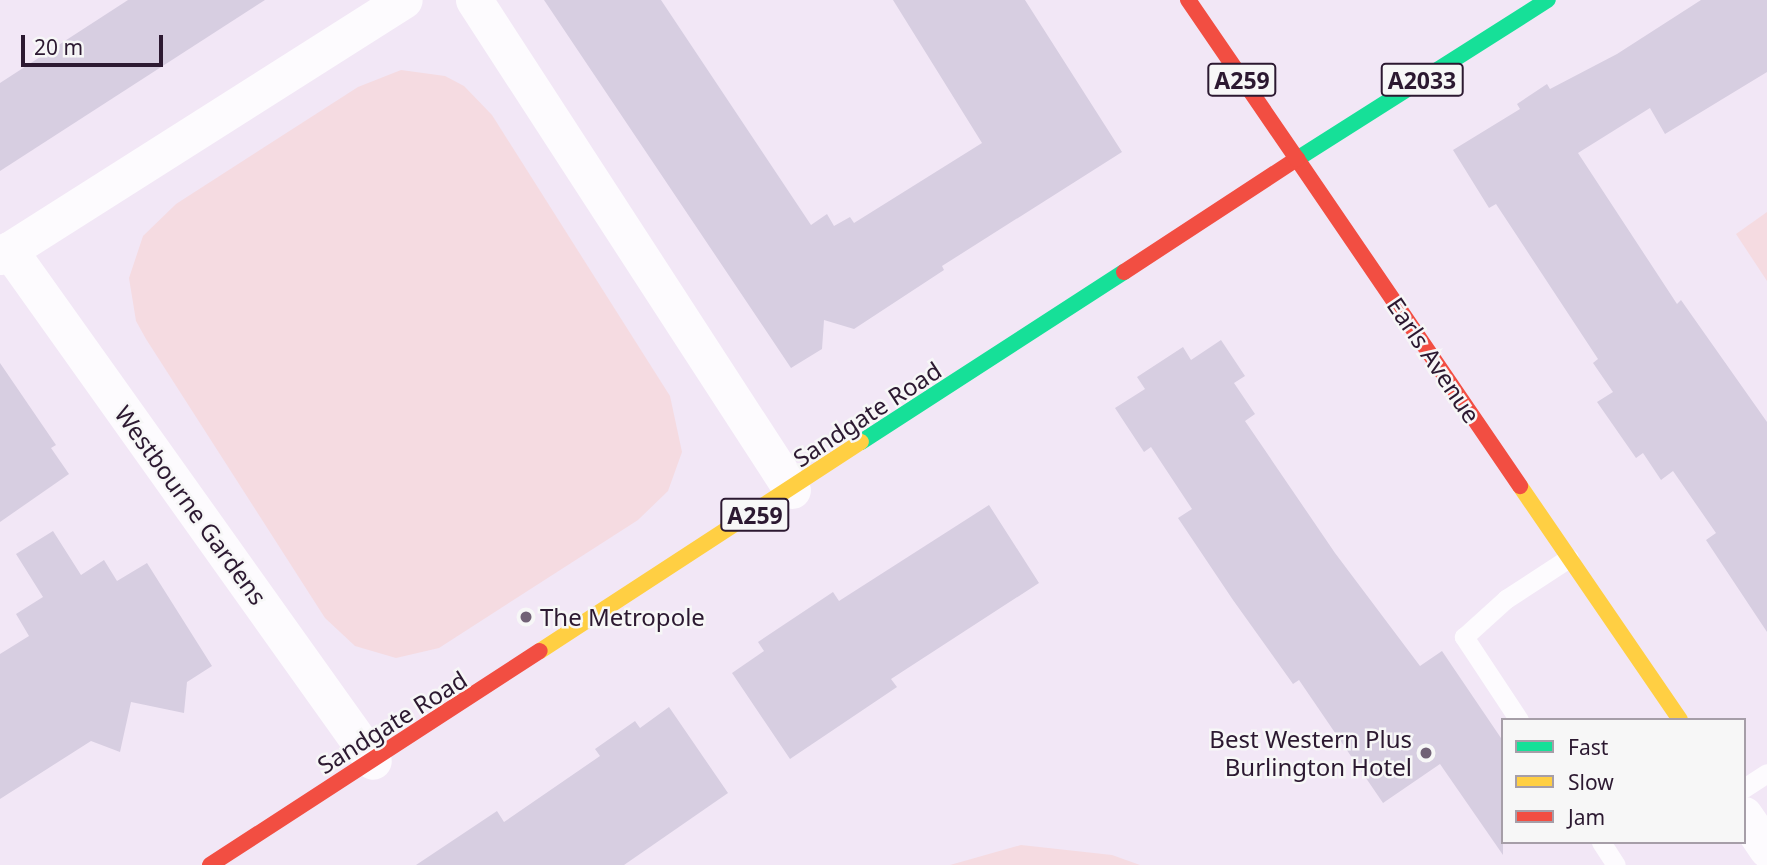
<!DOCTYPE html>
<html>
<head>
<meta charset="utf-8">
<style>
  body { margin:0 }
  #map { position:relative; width:1767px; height:865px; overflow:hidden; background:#f2e7f6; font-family:"Noto Sans",sans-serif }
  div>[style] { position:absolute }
  .green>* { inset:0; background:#f5dbe1 }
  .building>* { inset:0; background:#d7cee1 }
  .lane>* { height:19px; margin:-9.5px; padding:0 9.5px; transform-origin:9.5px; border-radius:9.5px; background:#fdfbfe }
  .street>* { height:37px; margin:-18.5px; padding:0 18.5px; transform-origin:18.5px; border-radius:18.5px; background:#fdfbfe }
  .fast>* { height:16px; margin:-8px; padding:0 8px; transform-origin:8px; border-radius:8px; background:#16e098 }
  .slow>* { height:16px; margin:-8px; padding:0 8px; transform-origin:8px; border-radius:8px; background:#ffcf43 }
  .jam>* { height:16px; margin:-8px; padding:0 8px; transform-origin:8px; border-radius:8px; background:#f24e42 }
  .dots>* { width:19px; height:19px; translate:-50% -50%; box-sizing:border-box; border:4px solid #f7f7f7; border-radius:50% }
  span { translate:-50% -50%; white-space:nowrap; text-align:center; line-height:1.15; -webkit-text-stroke:5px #f7f7f7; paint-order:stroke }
  .shield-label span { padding:2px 5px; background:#f7f7f7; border:2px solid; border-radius:5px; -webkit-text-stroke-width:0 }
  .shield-label { font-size:23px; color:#2c1931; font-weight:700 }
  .street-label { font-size:24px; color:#2c1931 }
  .poi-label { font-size:24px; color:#2c1931 }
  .left { translate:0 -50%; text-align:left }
  .right { translate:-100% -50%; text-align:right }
  .legend { position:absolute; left:1501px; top:718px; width:245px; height:126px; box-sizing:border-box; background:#f7f7f7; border:2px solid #a69ea8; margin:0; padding:9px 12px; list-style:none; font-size:21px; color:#2c1931 }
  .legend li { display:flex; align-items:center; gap:14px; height:35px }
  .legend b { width:35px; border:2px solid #a69ea8 }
  .scale { position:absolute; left:21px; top:35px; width:142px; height:32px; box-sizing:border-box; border:4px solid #2c1931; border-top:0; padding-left:9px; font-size:21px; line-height:24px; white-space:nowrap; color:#2c1931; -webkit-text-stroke:5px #f7f7f7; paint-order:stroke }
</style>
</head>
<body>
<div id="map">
  <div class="green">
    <i style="clip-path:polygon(401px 70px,445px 76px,464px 86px,492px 115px,670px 396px,682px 452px,668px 491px,638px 520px,439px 648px,396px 658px,355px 646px,325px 618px,146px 339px,136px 321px,129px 278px,143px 236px,176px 204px,358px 87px)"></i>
    <i style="clip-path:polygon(1767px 212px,1767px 281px,1736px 234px)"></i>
    <i style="clip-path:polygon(1021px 845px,1112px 855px,1140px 865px,950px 865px)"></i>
  </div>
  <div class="building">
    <i style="clip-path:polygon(128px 0,265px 0,0 171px,0 83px)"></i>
    <i style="clip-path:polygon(544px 0,661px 0,811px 225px,827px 214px,834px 226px,850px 217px,854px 223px,982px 143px,893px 0,1025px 0,1122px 152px,942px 266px,944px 270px,854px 329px,824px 320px,822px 349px,791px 368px)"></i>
    <i style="clip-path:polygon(1701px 0,1767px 0,1767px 72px,1665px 134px,1650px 108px,1578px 153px,1677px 304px,1681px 300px,1767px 422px,1767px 632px,1706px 540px,1716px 533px,1673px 471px,1661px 480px,1643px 453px,1636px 458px,1597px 402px,1613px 392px,1593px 363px,1598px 359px,1496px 204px,1489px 208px,1453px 150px,1520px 109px,1517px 104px,1547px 84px,1550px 89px,1617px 54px)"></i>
    <i style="clip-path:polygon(1221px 340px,1245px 376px,1234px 383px,1255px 414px,1245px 421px,1335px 553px,1420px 666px,1442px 651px,1503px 741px,1503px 855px,1440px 764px,1383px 803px,1299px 680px,1293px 684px,1233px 600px,1178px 518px,1192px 509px,1151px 447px,1144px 452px,1115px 408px,1145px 389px,1137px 377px,1183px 347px,1191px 360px)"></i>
    <i style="clip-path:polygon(0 363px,56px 445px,51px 448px,69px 474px,0 522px)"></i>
    <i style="clip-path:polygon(989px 505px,1039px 583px,891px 679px,897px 687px,790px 759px,732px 673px,764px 651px,758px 642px,833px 592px,839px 601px)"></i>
    <i style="clip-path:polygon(53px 531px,81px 575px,104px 560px,117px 581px,147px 563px,212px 666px,187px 682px,184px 713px,131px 702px,120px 752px,91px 741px,0 799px,0 654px,29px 636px,16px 614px,43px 597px,16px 554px)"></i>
    <i style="clip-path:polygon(669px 707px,728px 793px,624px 865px,416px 865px,497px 811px,504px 822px,600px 756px,595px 749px,635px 721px,640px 728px)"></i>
  </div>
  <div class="lane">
    <i style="left:1519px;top:720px;width:100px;rotate:-123.5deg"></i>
    <i style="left:1464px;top:637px;width:57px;rotate:-42.1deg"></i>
    <i style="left:1506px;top:599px;width:75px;rotate:-33.1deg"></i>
    <i style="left:1744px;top:788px;width:27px;rotate:-33deg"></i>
    <i style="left:1601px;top:842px;width:27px;rotate:57deg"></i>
  </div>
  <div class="street">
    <i style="left:474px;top:0;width:584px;rotate:57.02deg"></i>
    <i style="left:9px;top:250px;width:627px;rotate:54.54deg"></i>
    <i style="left:0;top:256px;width:478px;rotate:-32.4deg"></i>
    <i style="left:1744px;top:815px;width:41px;rotate:55.9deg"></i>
  </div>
  <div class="fast">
    <i style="left:1297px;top:159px;width:297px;rotate:-32.4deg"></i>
    <i style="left:861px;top:442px;width:313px;rotate:-32.9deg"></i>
  </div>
  <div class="slow">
    <i style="left:1520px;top:486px;width:283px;rotate:55.6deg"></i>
    <i style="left:540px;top:651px;width:383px;rotate:-33.1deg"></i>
  </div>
  <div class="jam">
    <i style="left:1297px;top:159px;width:396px;rotate:55.7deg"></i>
    <i style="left:1124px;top:272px;width:207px;rotate:-33.2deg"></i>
    <i style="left:1297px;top:159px;width:193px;rotate:-124.4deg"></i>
    <i style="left:210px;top:865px;width:393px;rotate:-33deg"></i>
  </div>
  <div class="dots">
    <i style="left:526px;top:617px;background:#716176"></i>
    <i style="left:1426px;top:753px;background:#716176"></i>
  </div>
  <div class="shield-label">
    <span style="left:1242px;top:80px">A259</span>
    <span style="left:1422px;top:80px">A2033</span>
    <span style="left:755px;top:515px">A259</span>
  </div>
  <div class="street-label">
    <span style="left:1434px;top:360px;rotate:56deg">Earls Avenue</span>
    <span style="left:867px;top:414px;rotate:-33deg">Sandgate Road</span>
    <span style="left:191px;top:505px;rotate:54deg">Westbourne Gardens</span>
    <span style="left:392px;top:722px;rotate:-32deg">Sandgate Road</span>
  </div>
  <div class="poi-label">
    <span class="left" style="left:540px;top:617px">The Metropole</span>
    <span class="right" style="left:1412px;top:753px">Best Western Plus<br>Burlington Hotel</span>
  </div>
  <ul class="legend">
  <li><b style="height:9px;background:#16e098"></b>Fast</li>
  <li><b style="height:9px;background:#ffcf43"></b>Slow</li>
  <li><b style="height:9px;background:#f24e42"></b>Jam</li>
  </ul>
  <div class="scale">20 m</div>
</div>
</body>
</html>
